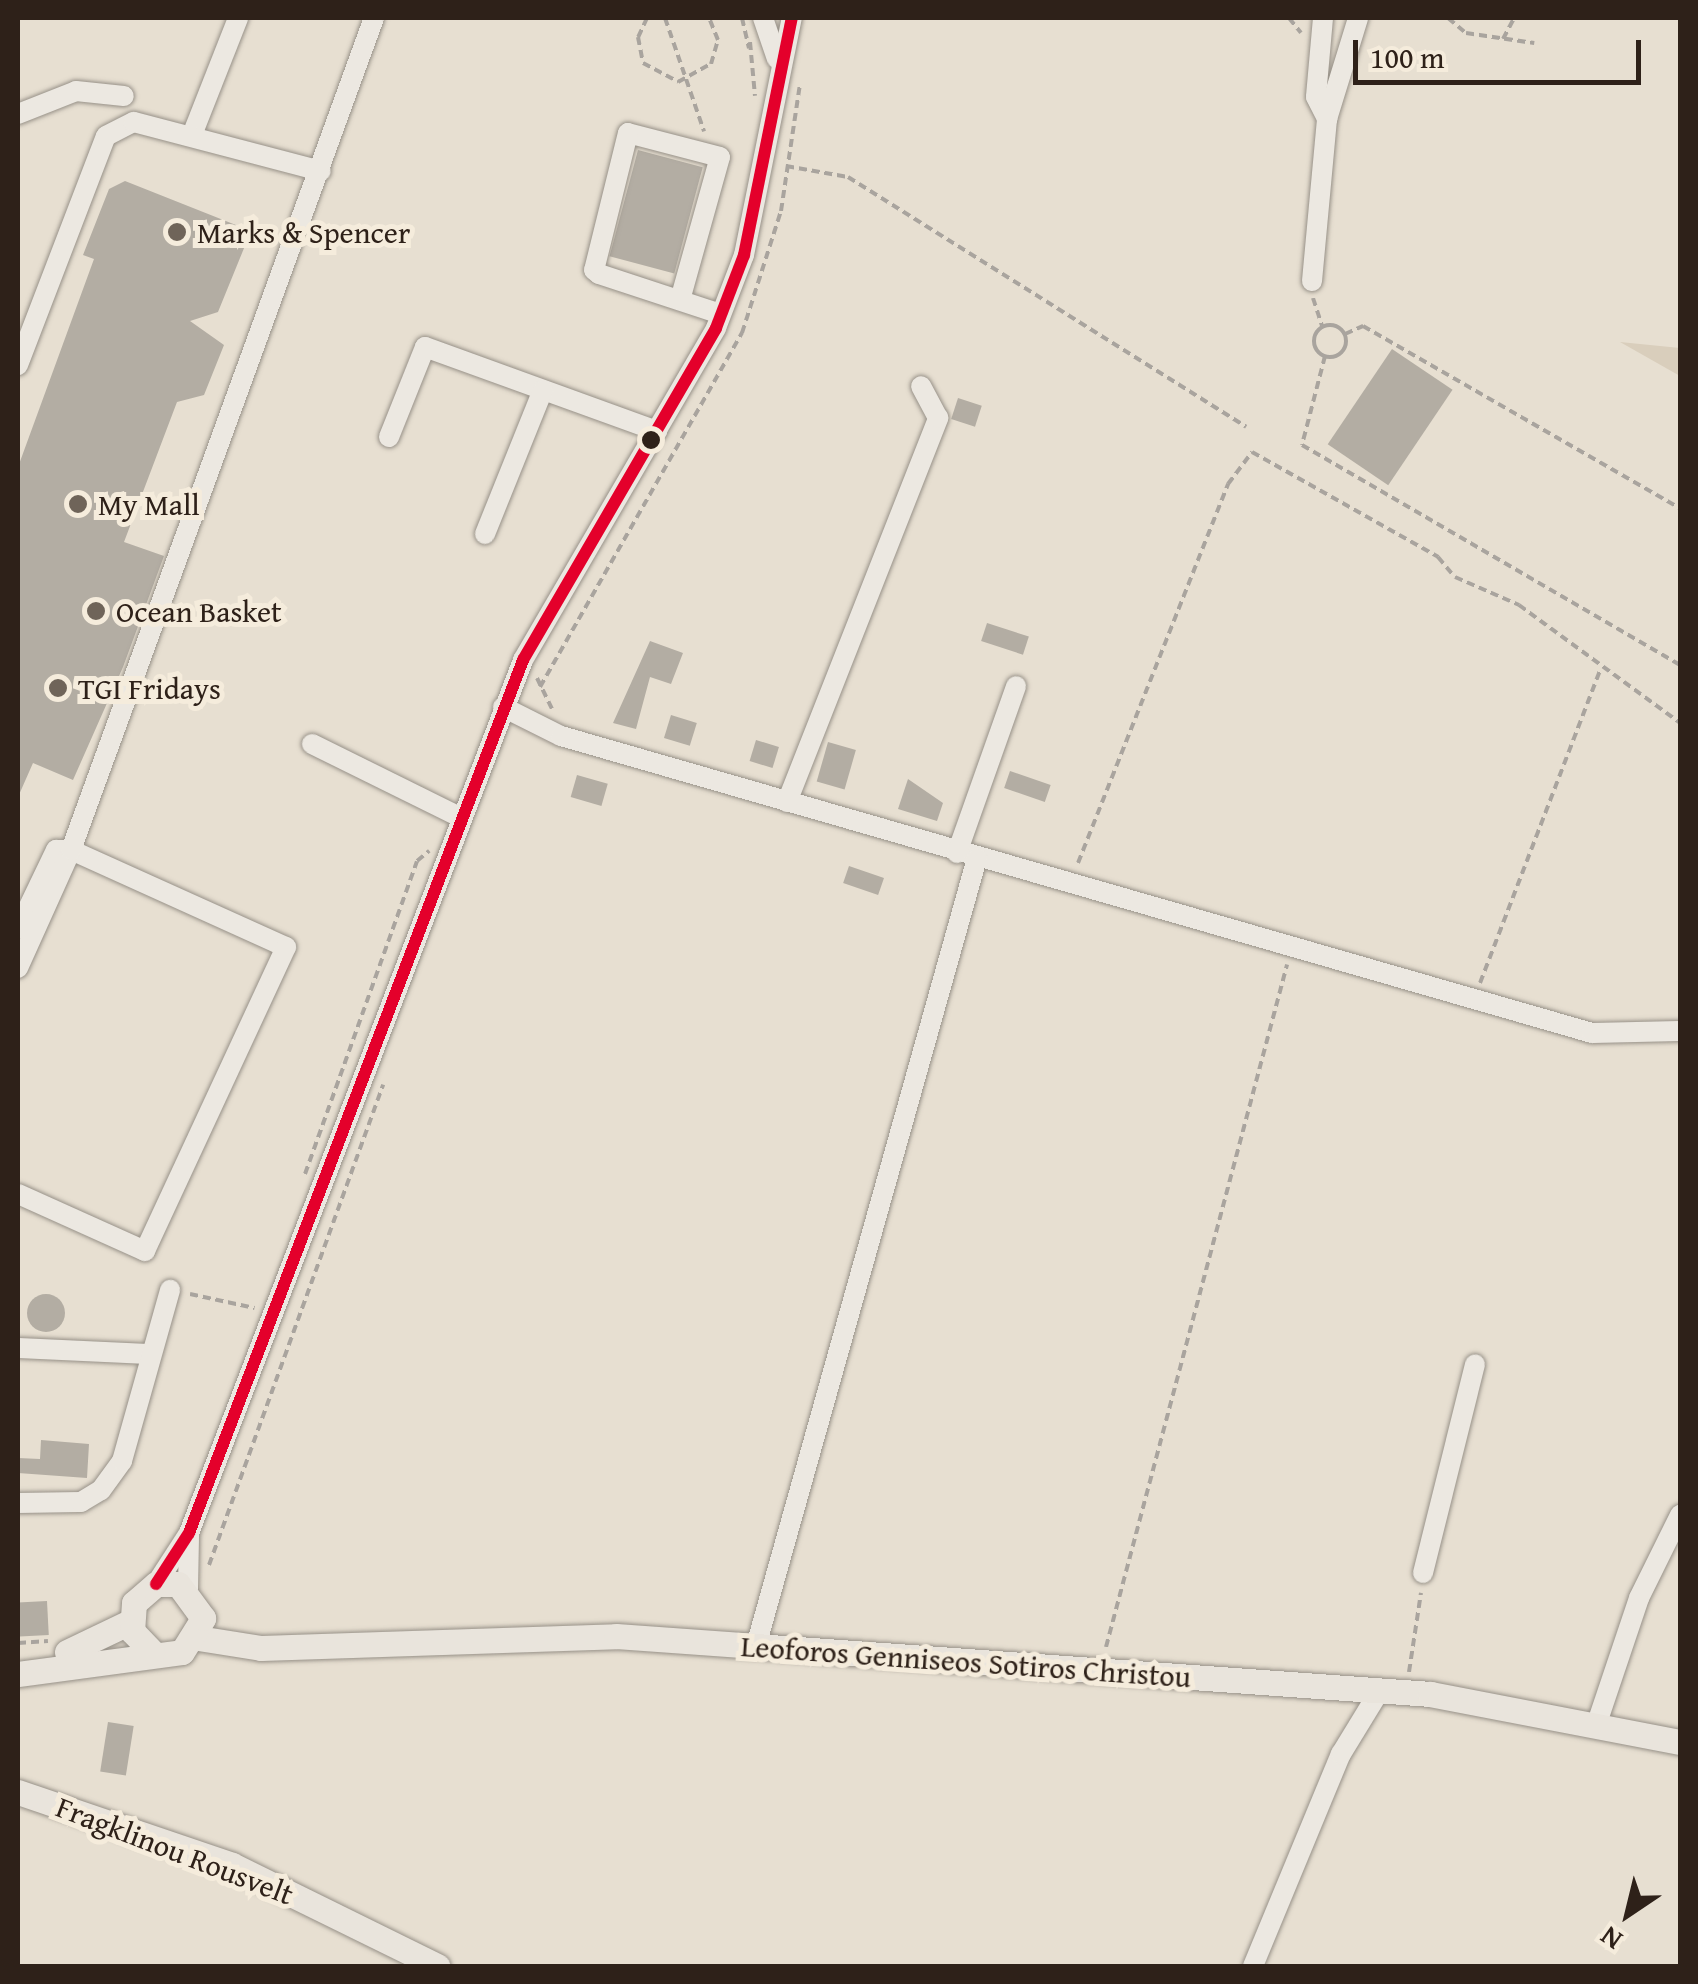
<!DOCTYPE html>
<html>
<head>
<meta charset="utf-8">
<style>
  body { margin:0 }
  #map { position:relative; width:1698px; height:1984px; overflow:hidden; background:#e7dfd1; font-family:"Gentium Book Plus",serif }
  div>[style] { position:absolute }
  .green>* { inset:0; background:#d9cebc }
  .building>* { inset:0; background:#b3ada3; transform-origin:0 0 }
  .round { border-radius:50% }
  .path>* { height:4px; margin-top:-2px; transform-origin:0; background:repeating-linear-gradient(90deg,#a9a49e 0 8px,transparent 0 13px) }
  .path>.ring { margin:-2px; padding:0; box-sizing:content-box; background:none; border:4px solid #a9a49e; border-radius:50% }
  .roads { filter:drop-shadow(0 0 2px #979188) drop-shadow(0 0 2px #979188) }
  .minor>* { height:20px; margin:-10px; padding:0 10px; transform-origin:10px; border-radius:10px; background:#ece8e1 }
  .major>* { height:25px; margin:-12.5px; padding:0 12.5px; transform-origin:12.5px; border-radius:12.5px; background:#e9e4dc }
  .bus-1>* { height:12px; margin:-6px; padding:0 6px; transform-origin:6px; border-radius:6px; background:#e4002b }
  .dots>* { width:28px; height:28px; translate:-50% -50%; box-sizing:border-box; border:5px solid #f5ecdc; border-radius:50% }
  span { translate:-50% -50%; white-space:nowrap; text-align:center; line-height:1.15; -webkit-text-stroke:10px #f5ecdc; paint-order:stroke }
  .poi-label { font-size:30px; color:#2e2119 }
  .left { translate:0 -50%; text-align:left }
  .street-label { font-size:30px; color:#2e2119 }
  .frame { position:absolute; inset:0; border:20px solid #2e2119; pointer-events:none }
  .north { position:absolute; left:1578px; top:1864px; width:100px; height:100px; -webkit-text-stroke:8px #f5ecdc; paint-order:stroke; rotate:215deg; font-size:28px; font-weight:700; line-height:40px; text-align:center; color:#2e2119 }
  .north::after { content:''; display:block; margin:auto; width:35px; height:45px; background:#2e2119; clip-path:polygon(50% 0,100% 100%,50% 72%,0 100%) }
  .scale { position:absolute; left:1353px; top:40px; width:288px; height:45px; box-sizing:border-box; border:5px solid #2e2119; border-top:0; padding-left:12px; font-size:30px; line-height:35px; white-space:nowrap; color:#2e2119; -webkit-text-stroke:8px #f5ecdc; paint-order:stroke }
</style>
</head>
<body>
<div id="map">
  <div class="green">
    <i style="clip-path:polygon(1620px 342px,1680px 348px,1680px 376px)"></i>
  </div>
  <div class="building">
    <i style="left:638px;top:150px;width:67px;height:110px;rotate:15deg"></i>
    <i style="clip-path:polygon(125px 181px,251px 231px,218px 312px,190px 321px,224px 345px,204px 395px,177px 402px,124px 542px,164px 556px,123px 667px,73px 780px,33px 763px,18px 797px,18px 467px,94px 259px,83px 255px,109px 189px)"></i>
    <i style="left:1392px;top:349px;width:73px;height:115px;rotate:34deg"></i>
    <i style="left:958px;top:398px;width:25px;height:22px;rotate:18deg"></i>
    <i style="left:987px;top:623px;width:44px;height:19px;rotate:18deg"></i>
    <i style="clip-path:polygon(650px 641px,683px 653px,671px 684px,650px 677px,636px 729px,613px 723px)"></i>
    <i style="left:671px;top:715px;width:27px;height:24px;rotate:17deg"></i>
    <i style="left:756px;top:740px;width:24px;height:22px;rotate:17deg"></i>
    <i style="left:828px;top:742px;width:29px;height:41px;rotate:16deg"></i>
    <i style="left:1010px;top:771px;width:43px;height:18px;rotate:19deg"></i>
    <i style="left:577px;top:775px;width:32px;height:23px;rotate:16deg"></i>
    <i style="clip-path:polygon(908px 779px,943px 803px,937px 821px,898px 809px)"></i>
    <i style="left:849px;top:866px;width:37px;height:18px;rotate:19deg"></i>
    <i class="round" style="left:27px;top:1294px;width:38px;height:38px"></i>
    <i style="clip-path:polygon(41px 1440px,89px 1444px,87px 1478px,18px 1473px,18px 1458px,40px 1459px)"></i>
    <i style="left:47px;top:1601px;width:34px;height:29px;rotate:87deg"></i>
    <i style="left:108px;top:1722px;width:26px;height:50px;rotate:9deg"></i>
  </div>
  <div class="path">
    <i style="left:647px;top:18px;width:21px;rotate:115deg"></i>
    <i style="left:638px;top:37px;width:26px;rotate:79deg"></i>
    <i style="left:643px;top:63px;width:40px;rotate:28deg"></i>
    <i style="left:678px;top:82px;width:38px;rotate:-29deg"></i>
    <i style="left:711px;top:64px;width:25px;rotate:-74deg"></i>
    <i style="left:718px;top:40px;width:24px;rotate:-112deg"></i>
    <i style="left:665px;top:18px;width:120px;rotate:71deg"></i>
    <i style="left:742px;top:18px;width:31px;rotate:77deg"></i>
    <i style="left:1289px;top:18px;width:19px;rotate:51deg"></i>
    <i style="left:1448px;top:18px;width:23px;rotate:40deg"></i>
    <i style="left:1466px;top:33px;width:69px;rotate:8.4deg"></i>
    <i style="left:1503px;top:39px;width:24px;rotate:-62deg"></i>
    <i style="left:750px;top:42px;width:54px;rotate:84.7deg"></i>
    <i style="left:786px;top:166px;width:63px;rotate:10.1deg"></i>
    <i style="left:848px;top:177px;width:470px;rotate:32.1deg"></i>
    <i style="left:1313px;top:298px;width:29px;rotate:72deg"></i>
    <i class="ring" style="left:1314px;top:325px;width:28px;height:28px"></i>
    <i style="left:1345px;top:334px;width:20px;rotate:-24deg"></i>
    <i style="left:1363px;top:326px;width:366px;rotate:29.9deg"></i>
    <i style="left:1325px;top:356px;width:92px;rotate:104.5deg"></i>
    <i style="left:1302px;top:445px;width:437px;rotate:30.2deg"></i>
    <i style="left:537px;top:678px;width:34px;rotate:64deg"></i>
    <i style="left:540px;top:687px;width:408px;rotate:-60.3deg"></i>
    <i style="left:742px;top:333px;width:128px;rotate:-72.3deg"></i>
    <i style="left:781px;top:211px;width:128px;rotate:-81.5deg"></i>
    <i style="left:1078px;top:863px;width:408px;rotate:-68.4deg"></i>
    <i style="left:1228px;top:484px;width:40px;rotate:-53deg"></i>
    <i style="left:1252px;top:452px;width:214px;rotate:29.4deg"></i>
    <i style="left:1438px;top:557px;width:26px;rotate:50deg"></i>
    <i style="left:1455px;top:577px;width:70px;rotate:23.6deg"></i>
    <i style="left:1519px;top:605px;width:200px;rotate:36.2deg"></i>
    <i style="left:1480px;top:983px;width:334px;rotate:-69deg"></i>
    <i style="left:305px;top:1174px;width:332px;rotate:-70.3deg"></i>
    <i style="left:417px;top:861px;width:16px;rotate:-40deg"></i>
    <i style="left:190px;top:1294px;width:66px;rotate:12.3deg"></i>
    <i style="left:209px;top:1565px;width:511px;rotate:-70.07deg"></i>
    <i style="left:18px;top:1643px;width:30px;rotate:-4deg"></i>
    <i style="left:1106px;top:1647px;width:706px;rotate:-75.14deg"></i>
    <i style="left:1409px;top:1672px;width:80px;rotate:-81.4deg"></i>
  </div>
  <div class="roads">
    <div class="minor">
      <i style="left:763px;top:18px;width:43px;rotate:71.1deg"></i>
      <i style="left:1323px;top:18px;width:79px;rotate:95.1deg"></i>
      <i style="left:1316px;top:97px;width:25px;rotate:63deg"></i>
      <i style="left:18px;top:114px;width:62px;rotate:-21.6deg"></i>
      <i style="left:76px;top:91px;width:48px;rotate:5.9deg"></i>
      <i style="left:192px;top:135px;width:126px;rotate:-68.5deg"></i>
      <i style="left:1312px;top:281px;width:163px;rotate:-84.7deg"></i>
      <i style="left:1327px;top:119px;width:106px;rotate:-72.9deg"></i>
      <i style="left:680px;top:300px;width:148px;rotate:-74.4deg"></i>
      <i style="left:720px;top:157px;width:95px;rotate:-165.4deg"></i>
      <i style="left:628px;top:133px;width:141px;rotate:103.9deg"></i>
      <i style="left:594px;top:270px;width:6px;rotate:39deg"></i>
      <i style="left:599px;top:274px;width:128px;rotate:18.2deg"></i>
      <i style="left:18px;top:365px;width:245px;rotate:-69deg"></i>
      <i style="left:106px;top:136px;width:31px;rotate:-27deg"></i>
      <i style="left:134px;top:122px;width:193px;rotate:14.7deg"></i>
      <i style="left:389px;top:437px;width:97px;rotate:-68.2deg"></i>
      <i style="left:425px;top:347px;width:247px;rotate:19.9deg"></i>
      <i style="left:485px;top:534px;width:155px;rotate:-68.1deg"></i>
      <i style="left:503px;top:707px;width:65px;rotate:26.6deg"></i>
      <i style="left:561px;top:736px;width:1073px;rotate:16.07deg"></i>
      <i style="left:1592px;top:1033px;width:88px;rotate:-1.3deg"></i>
      <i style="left:312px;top:744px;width:163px;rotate:26.3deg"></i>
      <i style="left:787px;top:802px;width:413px;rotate:-68.5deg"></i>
      <i style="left:938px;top:418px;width:36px;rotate:-118deg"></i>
      <i style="left:957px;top:853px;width:177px;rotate:-70.5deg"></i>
      <i style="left:18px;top:929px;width:88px;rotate:-64.3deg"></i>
      <i style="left:56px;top:850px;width:15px"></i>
      <i style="left:71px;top:850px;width:236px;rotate:24.3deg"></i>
      <i style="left:286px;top:947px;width:335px;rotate:114.9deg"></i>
      <i style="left:145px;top:1251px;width:139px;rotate:-155.8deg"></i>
      <i style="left:18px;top:968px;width:129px;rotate:-65.8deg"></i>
      <i style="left:71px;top:850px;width:885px;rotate:-69.99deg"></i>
      <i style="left:18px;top:1348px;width:131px;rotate:2.6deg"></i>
      <i style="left:18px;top:1503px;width:63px;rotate:-0.9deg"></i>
      <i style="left:81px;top:1502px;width:23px;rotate:-31deg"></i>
      <i style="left:101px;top:1490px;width:36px;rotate:-54deg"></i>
      <i style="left:122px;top:1461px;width:178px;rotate:-74.3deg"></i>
      <i style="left:1423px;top:1573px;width:215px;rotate:-76deg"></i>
      <i style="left:156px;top:1584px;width:61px;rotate:-57.1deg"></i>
      <i style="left:189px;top:1533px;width:935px;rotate:-69.06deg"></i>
      <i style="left:523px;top:660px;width:384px;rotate:-59.8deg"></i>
      <i style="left:716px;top:328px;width:78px;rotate:-69deg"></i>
      <i style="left:744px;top:255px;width:242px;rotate:-78.6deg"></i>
      <i style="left:188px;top:1589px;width:54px;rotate:-88.9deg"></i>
      <i style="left:756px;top:1646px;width:818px;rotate:-74.33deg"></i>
      <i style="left:1598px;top:1720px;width:129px;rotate:-71.4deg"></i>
      <i style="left:1639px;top:1598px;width:93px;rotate:-63.7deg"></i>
      <i style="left:1253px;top:1966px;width:230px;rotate:-67.5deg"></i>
      <i style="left:1341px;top:1754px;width:75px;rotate:-58.6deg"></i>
    </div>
    <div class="major">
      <i style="left:198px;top:1638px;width:64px;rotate:9deg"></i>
      <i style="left:261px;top:1648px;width:355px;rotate:-1.9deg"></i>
      <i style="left:616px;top:1636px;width:140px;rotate:4.1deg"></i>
      <i style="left:756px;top:1646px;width:676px;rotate:4.07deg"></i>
      <i style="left:1430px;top:1694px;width:255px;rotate:10.9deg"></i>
      <i style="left:67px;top:1652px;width:70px;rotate:-25.5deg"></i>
      <i style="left:18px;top:1674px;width:165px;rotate:-7.6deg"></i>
      <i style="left:182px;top:1652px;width:40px;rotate:-58deg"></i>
      <i style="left:203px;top:1618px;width:42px;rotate:-126.3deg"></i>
      <i style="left:178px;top:1584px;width:22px;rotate:180deg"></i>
      <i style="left:156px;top:1584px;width:29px;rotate:139deg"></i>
      <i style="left:134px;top:1603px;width:28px;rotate:94deg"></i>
      <i style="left:132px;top:1631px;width:29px;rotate:46deg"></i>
      <i style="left:18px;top:1792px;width:226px;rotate:18.8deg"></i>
      <i style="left:232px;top:1865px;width:229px;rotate:26.2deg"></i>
    </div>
  </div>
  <div class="bus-1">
    <i style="left:156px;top:1584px;width:61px;rotate:-57.1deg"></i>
    <i style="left:189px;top:1533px;width:935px;rotate:-69.06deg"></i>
    <i style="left:523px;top:660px;width:384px;rotate:-59.8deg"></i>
    <i style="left:716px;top:328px;width:78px;rotate:-69deg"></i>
    <i style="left:744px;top:255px;width:242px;rotate:-78.6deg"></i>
  </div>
  <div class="dots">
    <i style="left:177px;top:232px;background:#6f6459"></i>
    <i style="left:651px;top:440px;background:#2e2119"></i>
    <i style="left:78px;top:504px;background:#6f6459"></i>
    <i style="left:96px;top:611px;background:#6f6459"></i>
    <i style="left:58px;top:688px;background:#6f6459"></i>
  </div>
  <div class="poi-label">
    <span class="left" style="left:197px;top:232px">Marks &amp; Spencer</span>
    <span class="left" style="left:98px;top:504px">My Mall</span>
    <span class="left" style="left:116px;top:611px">Ocean Basket</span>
    <span class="left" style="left:78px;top:688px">TGI Fridays</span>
  </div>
  <div class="street-label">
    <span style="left:966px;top:1661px;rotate:4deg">Leoforos Genniseos Sotiros Christou</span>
    <span style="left:175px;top:1850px;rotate:21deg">Fragklinou Rousvelt</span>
  </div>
  <div class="frame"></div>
  <div class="north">N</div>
  <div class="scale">100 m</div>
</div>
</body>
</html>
